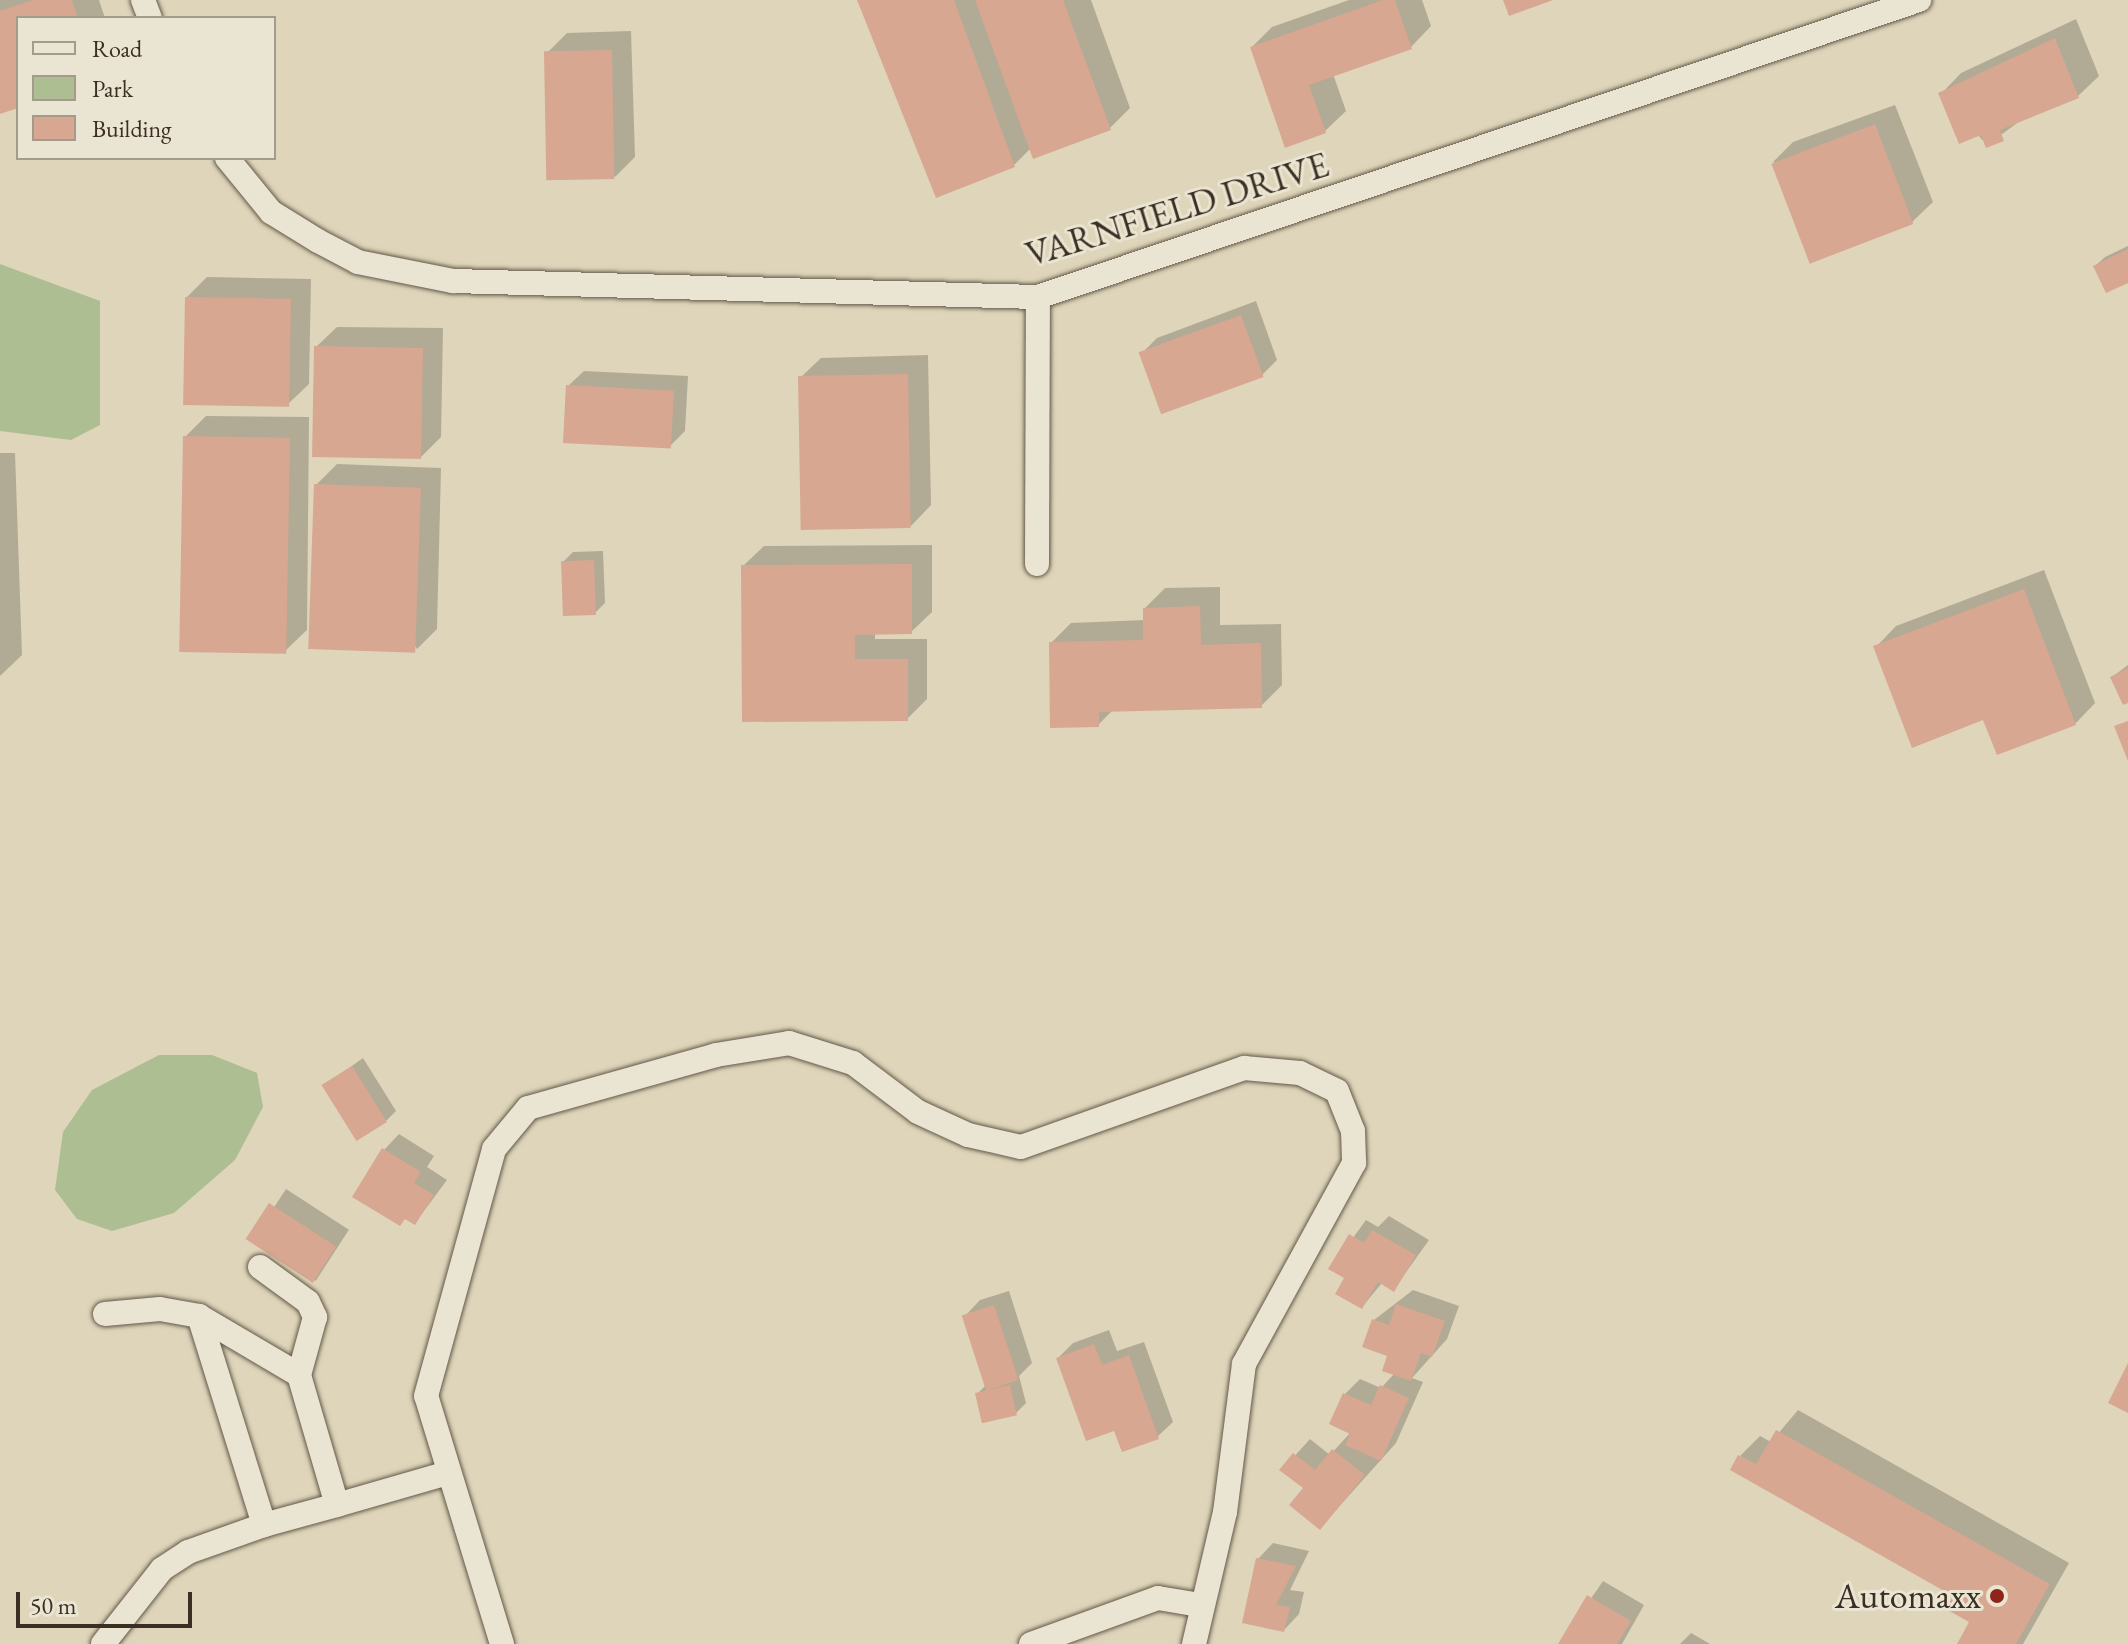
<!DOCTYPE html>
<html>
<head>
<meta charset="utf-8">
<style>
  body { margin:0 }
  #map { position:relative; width:2128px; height:1644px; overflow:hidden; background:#ded5ba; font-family:"EB Garamond",serif }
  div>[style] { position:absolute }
  .green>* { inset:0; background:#adbe93 }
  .shadow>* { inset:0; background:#0003; transform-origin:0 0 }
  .building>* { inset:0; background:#d8a791; transform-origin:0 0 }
  .roads { filter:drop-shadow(0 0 2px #645848) drop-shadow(0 0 2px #645848) }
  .street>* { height:24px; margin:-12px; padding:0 12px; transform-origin:12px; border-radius:12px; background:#eae4d2 }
  .dots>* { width:22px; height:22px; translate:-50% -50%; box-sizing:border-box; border:4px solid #eae4d2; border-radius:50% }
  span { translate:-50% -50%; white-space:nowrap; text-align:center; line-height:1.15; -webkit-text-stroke:6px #eae4d2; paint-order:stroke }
  .street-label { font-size:36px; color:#3b2e22 }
  .poi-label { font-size:36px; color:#3b2e22 }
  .right { translate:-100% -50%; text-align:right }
  .legend { position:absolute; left:16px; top:16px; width:260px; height:144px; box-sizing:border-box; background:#eae4d2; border:2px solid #a49b8c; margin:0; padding:10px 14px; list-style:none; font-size:24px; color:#3b2e22 }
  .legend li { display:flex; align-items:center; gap:16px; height:40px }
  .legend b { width:40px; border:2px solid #a49b8c }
  .scale { position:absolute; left:16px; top:1592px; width:176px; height:36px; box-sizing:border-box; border:4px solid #3b2e22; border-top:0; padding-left:10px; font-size:24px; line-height:28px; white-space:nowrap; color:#3b2e22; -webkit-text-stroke:6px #eae4d2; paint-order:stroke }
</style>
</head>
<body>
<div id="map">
  <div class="green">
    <i style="clip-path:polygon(0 264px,100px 301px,100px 425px,71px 440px,0 431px)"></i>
    <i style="clip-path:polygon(159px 1055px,212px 1055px,257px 1073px,263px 1107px,235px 1160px,174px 1213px,112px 1231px,77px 1219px,55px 1190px,63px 1132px,92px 1090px)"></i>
  </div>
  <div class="shadow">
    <i style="clip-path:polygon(0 0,99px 0,105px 18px,18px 18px,18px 106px,0 112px)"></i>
    <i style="clip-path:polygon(859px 0,1091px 0,1130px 108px,1110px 128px,1031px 148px,1014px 165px)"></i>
    <i style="clip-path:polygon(1349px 0,1422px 0,1431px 26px,1411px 47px,1333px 74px,1346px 111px,1325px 131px,1252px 47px,1272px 27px)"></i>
    <i style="clip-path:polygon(2076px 19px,2099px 76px,2078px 96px,2024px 118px,1987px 145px,1941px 94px,1961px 73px)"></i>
    <i style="clip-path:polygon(631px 31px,635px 157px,615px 177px,546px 54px,567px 33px)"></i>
    <i style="clip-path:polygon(1895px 105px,1933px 202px,1912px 222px,1773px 162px,1793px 142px)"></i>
    <i style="clip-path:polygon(2128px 246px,2128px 280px,2095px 266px,2105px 257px)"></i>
    <i style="clip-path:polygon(207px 277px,311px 279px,309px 384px,288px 404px,187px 297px)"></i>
    <i style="clip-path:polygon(1256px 301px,1277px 360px,1262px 375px,1142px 353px,1157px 338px)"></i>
    <i style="clip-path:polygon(337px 327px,443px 328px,441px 437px,421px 457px,316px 347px)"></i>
    <i style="clip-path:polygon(928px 355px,931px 505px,911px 526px,800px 378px,821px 358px)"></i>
    <i style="clip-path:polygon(584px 371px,688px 376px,685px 431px,670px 446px,568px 386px)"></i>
    <i style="clip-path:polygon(206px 416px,309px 417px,307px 630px,286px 650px,185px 437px)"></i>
    <i style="clip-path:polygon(0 453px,15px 453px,22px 655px,0 676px)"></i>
    <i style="clip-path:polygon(337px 464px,441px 468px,437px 629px,417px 649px,316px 485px)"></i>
    <i style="clip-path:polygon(932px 545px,932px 612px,911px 632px,875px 632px,875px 639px,927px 639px,927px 699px,907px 719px,743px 566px,764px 546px)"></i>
    <i style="clip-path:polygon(603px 551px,605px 603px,595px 613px,563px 562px,573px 552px)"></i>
    <i style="clip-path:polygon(2044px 570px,2095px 703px,2075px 724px,1985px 718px,1876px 647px,1896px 626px)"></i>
    <i style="clip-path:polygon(1220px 587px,1220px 625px,1281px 624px,1282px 685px,1261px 706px,1114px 709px,1098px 725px,1051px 643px,1071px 623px,1145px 620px,1145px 608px,1165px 588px)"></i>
    <i style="clip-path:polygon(2128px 665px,2128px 701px,2112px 677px)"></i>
    <i style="clip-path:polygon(363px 1058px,396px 1111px,386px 1121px,324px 1086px)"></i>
    <i style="clip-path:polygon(399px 1134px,434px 1156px,427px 1167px,447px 1180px,415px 1223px,406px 1217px,384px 1150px)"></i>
    <i style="left:286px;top:1189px;width:75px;height:61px;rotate:33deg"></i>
    <i style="clip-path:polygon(1389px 1216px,1429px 1240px,1394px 1289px,1382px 1283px,1362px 1307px,1347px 1277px,1331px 1268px,1366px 1220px,1378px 1227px)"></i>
    <i style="clip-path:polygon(1413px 1290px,1459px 1306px,1447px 1339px,1412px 1378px,1423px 1382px,1396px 1443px,1320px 1528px,1306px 1488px,1282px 1470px,1310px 1439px,1330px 1455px,1351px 1432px,1345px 1394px,1360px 1379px,1381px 1388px,1395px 1373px,1374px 1320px)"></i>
    <i style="clip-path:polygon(1009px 1291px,1032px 1363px,1019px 1376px,1026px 1403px,1016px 1413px,977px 1394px,987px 1384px,965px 1316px,980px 1300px)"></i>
    <i style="clip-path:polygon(1109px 1330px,1117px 1351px,1144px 1342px,1173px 1422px,1157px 1437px,1115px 1429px,1058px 1358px,1073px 1343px)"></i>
    <i style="clip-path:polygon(1798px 1410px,2069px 1563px,2023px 1644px,1959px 1644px,1972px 1622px,1956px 1595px,1740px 1456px,1760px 1436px,1771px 1442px)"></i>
    <i style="clip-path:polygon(1273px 1543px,1309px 1551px,1290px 1590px,1304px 1592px,1299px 1614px,1284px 1630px,1258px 1559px)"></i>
    <i style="clip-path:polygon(1603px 1581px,1644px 1605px,1622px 1644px,1560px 1644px)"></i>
    <i style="clip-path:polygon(1691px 1633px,1710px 1644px,1680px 1644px)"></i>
  </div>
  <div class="building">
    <i style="clip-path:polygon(33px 0,72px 0,78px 18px,18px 18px,18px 108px,0 114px,0 11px)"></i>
    <i style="clip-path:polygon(857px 0,954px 0,1015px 167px,936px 198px)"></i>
    <i style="clip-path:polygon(975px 0,1063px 0,1111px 130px,1033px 159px)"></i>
    <i style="clip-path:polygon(1383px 0,1395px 0,1412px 49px,1309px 85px,1326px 133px,1285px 148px,1250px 47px)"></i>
    <i style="clip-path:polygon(1503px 0,1553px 0,1509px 16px)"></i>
    <i style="clip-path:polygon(2055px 38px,2079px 98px,2000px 130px,2004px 141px,1986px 148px,1981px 135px,1959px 144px,1938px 93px)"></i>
    <i style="left:612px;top:50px;width:129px;height:68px;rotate:89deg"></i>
    <i style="left:1875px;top:124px;width:107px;height:111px;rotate:69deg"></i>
    <i style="clip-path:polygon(2128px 249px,2128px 283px,2106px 293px,2093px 266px)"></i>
    <i style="left:185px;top:297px;width:106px;height:108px;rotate:1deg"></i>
    <i style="left:1241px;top:315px;width:66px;height:109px;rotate:70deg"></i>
    <i style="left:314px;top:346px;width:109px;height:111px;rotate:1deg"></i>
    <i style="left:908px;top:374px;width:154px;height:110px;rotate:89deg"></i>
    <i style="left:566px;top:385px;width:108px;height:58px;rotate:3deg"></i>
    <i style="left:183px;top:436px;width:107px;height:216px;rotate:1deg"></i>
    <i style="left:314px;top:484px;width:107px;height:165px;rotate:2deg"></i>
    <i style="left:594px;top:560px;width:55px;height:33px;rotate:88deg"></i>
    <i style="clip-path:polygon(912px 564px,912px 634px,855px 635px,855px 659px,908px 659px,908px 721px,742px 722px,741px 565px)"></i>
    <i style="clip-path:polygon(2024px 589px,2076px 725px,1997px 755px,1983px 720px,1912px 748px,1873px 646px)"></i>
    <i style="clip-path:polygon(1200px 606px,1201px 645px,1261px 643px,1262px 708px,1099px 712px,1099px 727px,1050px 728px,1049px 642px,1143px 640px,1143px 608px)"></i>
    <i style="clip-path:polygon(2128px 668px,2128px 703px,2123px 705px,2110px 677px)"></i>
    <i style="clip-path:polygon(2128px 721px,2128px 761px,2114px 726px)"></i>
    <i style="left:352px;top:1066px;width:66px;height:36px;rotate:58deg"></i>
    <i style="clip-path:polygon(382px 1148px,421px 1172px,414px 1183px,434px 1195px,415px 1225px,405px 1219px,400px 1226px,352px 1197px)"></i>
    <i style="left:269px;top:1203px;width:80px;height:43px;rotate:33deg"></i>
    <i style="clip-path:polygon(1372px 1230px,1416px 1255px,1394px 1292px,1378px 1282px,1362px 1309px,1335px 1294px,1344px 1278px,1328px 1269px,1349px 1234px,1364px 1243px)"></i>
    <i style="clip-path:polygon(1396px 1304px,1445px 1321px,1432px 1357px,1421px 1353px,1411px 1381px,1382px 1371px,1387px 1356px,1362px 1347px,1372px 1319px,1389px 1325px)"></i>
    <i style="left:994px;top:1305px;width:79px;height:34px;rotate:72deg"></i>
    <i style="clip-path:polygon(1094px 1344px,1102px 1365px,1129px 1355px,1159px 1439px,1122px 1452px,1114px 1431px,1086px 1441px,1056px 1358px)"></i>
    <i style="clip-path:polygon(2128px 1363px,2128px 1413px,2108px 1403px)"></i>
    <i style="left:1010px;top:1385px;width:31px;height:36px;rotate:77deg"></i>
    <i style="clip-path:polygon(1380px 1385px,1409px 1398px,1381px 1461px,1345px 1445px,1350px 1434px,1329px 1424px,1343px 1393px,1371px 1405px)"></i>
    <i style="clip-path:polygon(1776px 1430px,2050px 1584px,2016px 1644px,1957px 1644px,1969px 1622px,1946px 1609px,1953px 1596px,1730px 1470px,1738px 1455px,1756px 1464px)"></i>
    <i style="clip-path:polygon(1332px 1449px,1365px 1475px,1320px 1530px,1289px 1505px,1303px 1488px,1279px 1470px,1293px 1453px,1315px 1470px)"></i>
    <i style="clip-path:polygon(1256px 1558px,1296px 1566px,1276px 1605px,1290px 1607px,1284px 1632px,1242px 1623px)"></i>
    <i style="clip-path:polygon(1587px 1595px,1631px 1621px,1617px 1644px,1558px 1644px)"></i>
  </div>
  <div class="roads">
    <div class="street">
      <i style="left:143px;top:0;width:19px;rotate:69deg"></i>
      <i style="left:227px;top:158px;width:70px;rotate:50.8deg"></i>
      <i style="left:271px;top:212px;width:55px;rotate:31.7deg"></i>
      <i style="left:318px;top:241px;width:45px;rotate:27.7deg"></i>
      <i style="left:358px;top:262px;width:97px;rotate:11.3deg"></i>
      <i style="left:453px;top:281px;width:585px;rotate:1.57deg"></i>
      <i style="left:1038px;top:297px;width:930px;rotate:-18.63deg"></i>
      <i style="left:1037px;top:564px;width:267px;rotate:-89.8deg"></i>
      <i style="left:260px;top:1267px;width:59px;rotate:36.1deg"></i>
      <i style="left:308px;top:1302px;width:17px;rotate:65deg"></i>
      <i style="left:315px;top:1317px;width:60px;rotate:105.4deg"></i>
      <i style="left:299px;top:1375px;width:135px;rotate:73.7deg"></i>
      <i style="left:337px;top:1505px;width:116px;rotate:-16.1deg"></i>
      <i style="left:105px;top:1314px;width:55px;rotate:-5.2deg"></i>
      <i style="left:160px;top:1309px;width:40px;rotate:10deg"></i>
      <i style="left:199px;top:1316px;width:116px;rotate:30.5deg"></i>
      <i style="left:199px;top:1316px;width:219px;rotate:72.7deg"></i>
      <i style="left:264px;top:1525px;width:76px;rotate:-15.3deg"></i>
      <i style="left:103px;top:1644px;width:95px;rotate:-51.8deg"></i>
      <i style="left:162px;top:1569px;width:31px;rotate:-33deg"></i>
      <i style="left:188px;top:1552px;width:81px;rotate:-19.6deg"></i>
      <i style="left:502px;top:1644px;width:259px;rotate:-107deg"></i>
      <i style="left:426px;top:1396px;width:256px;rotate:-74.6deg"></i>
      <i style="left:494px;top:1149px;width:53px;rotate:-50.3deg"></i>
      <i style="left:528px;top:1108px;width:195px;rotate:-15.7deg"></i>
      <i style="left:716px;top:1055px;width:74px;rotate:-9.3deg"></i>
      <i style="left:789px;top:1043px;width:67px;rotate:17.4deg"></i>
      <i style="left:853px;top:1063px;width:81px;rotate:37deg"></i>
      <i style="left:918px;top:1112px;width:55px;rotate:24.7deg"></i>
      <i style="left:968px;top:1135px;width:54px;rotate:12.8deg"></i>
      <i style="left:1021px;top:1147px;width:237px;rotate:-19.5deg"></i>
      <i style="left:1244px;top:1068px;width:56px;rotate:5.1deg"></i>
      <i style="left:1300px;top:1073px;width:41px;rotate:25.9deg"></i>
      <i style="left:1337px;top:1091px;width:43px;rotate:68.2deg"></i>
      <i style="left:1353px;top:1131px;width:32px;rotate:88deg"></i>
      <i style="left:1354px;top:1163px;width:229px;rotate:118.7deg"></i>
      <i style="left:1244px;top:1364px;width:149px;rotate:97.3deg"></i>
      <i style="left:1225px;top:1512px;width:136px;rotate:103.2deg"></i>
      <i style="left:1031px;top:1644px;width:135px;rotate:-19.9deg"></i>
      <i style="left:1158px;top:1598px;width:43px;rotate:9.5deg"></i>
    </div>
  </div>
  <div class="dots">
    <i style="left:1997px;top:1596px;background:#8f2418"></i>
  </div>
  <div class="street-label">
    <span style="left:1177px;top:209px;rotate:-17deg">VARNFIELD DRIVE</span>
  </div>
  <div class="poi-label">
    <span class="right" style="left:1981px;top:1596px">Automaxx</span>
  </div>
  <ul class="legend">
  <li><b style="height:10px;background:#eae4d2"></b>Road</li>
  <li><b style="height:22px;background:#adbe93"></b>Park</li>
  <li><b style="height:22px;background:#d8a791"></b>Building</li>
  </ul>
  <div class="scale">50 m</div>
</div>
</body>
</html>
